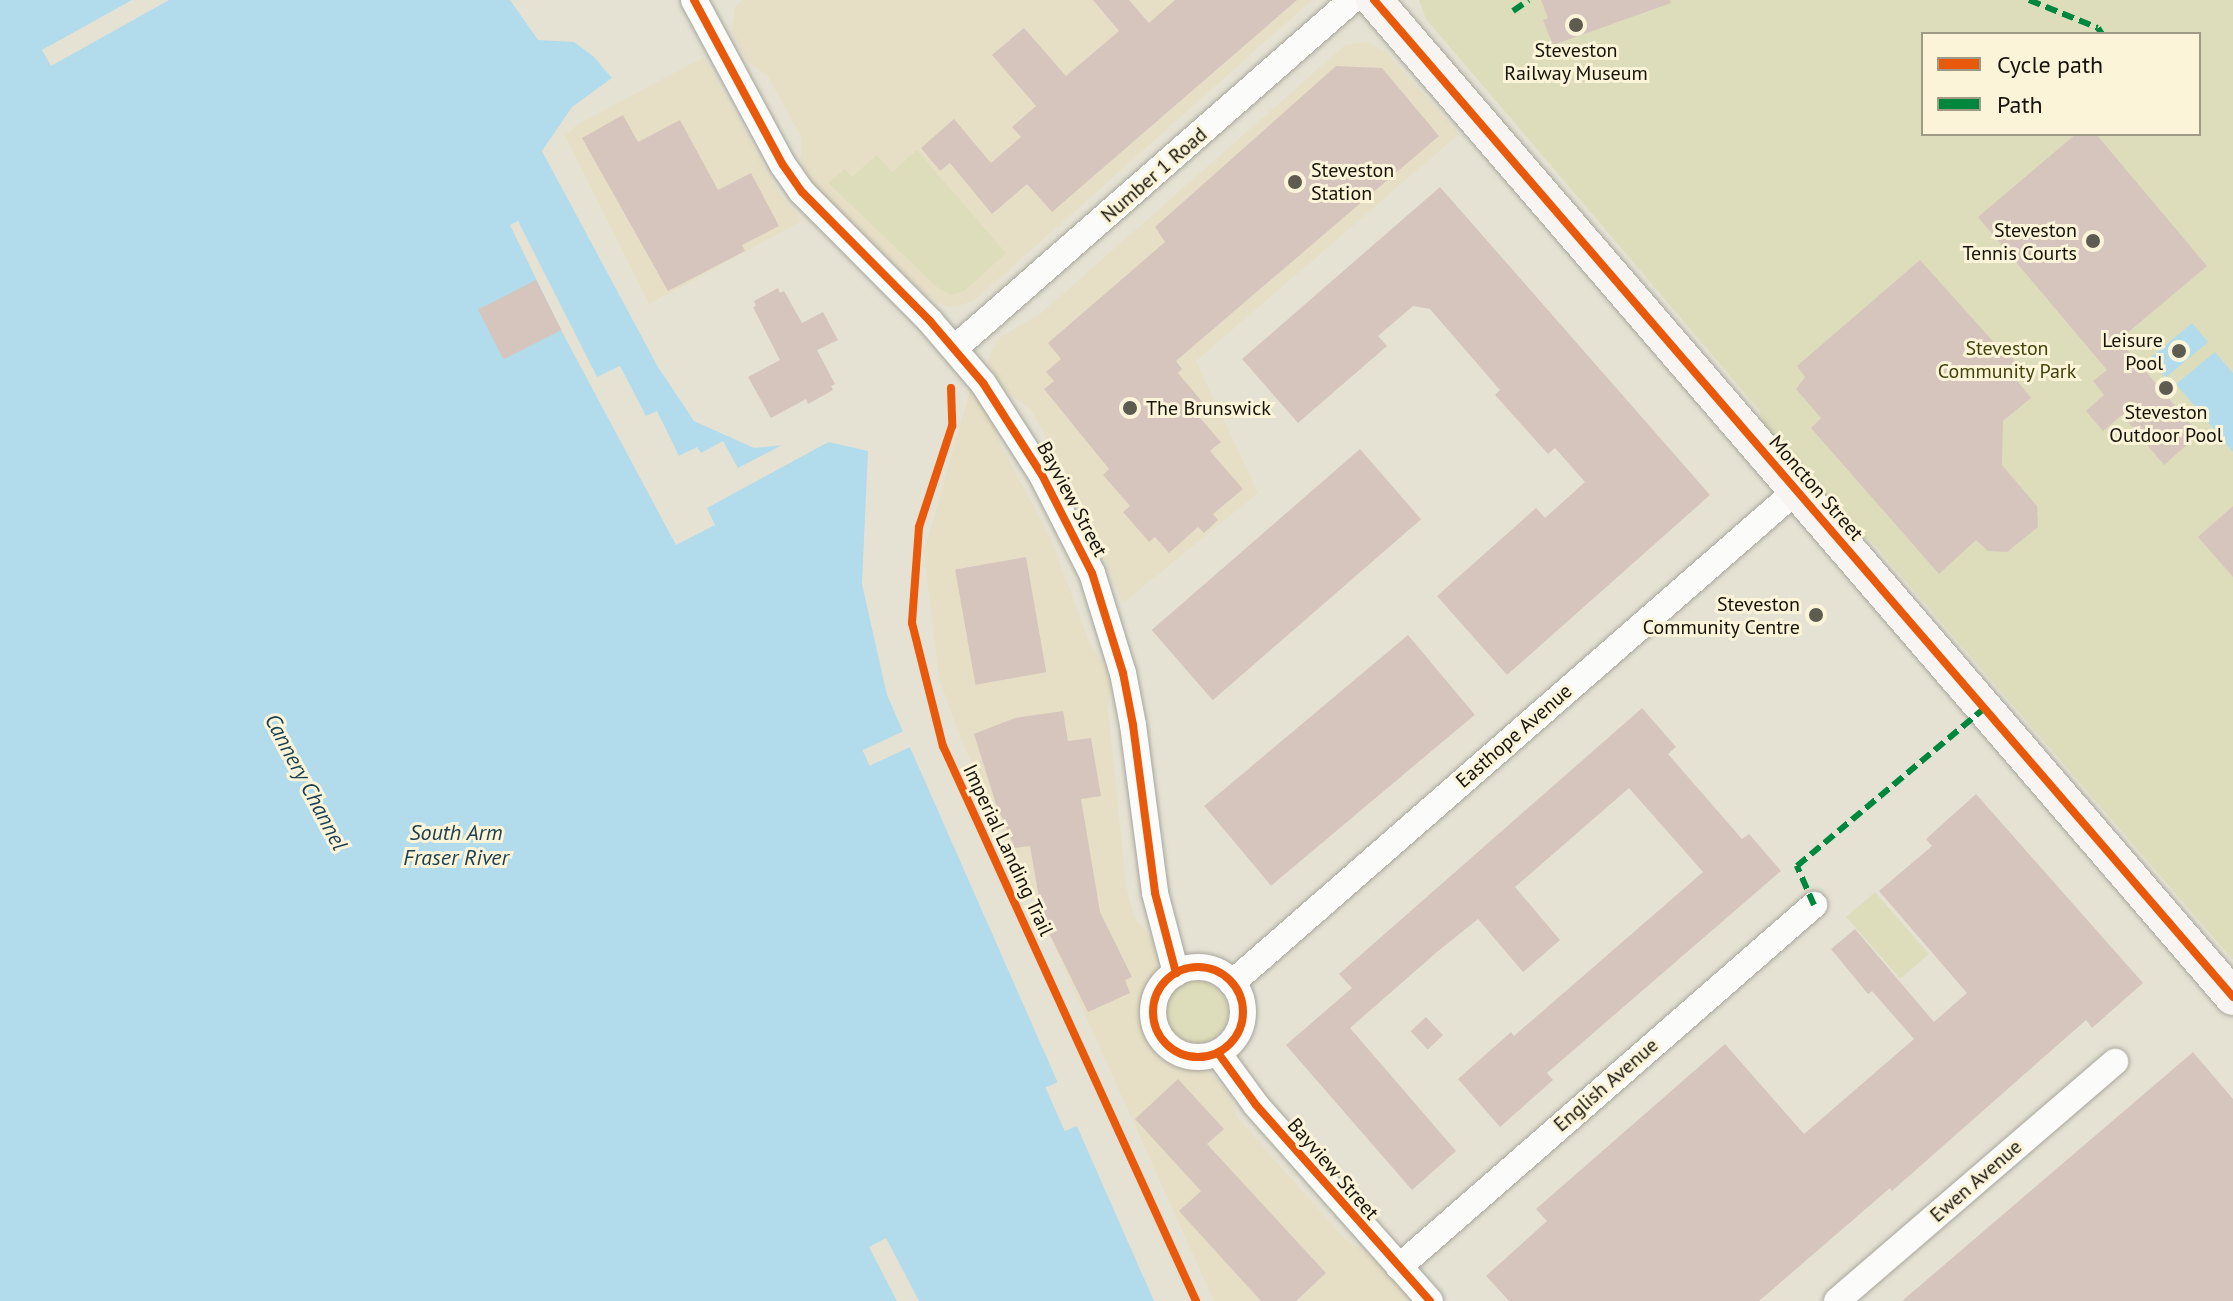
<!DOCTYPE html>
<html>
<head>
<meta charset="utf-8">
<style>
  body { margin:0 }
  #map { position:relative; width:2233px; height:1301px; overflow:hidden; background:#e5e2d4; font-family:"PT Sans",sans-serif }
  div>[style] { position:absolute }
  .built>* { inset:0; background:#e6dfc6 }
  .green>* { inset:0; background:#ddb; transform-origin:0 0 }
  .round { border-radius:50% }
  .water>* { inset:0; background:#b2dcec; transform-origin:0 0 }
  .pier>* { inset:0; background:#e5e2d4; transform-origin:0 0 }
  .building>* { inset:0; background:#d6c5bd; transform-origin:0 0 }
  .roads { filter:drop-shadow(0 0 2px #a8a69b) drop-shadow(0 0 2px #a8a69b) }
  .street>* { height:26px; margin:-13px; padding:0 13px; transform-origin:13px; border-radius:13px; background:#fbfbf9 }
  .street>.ring { margin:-13px; padding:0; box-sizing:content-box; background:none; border:26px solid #fbfbf9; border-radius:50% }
  .secondary>* { height:36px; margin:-18px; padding:0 18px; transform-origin:18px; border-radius:18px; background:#f7f4f1 }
  .quiet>* { height:6px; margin-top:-3px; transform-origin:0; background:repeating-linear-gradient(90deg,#00873e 0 12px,transparent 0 18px) }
  .cycleway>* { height:8px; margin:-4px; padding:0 4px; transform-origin:4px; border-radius:4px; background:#e8590c }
  .cycleway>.ring { margin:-4px; padding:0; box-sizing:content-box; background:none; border:8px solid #e8590c; border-radius:50% }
  .dots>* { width:22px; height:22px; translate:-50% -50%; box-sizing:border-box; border:4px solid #fbf4d9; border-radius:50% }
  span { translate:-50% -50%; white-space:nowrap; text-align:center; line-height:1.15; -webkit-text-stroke:6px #fbf4d9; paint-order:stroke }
  .poi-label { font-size:20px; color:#16130a }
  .left { translate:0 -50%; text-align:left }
  .right { translate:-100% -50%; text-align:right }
  .street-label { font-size:20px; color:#16130a }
  .park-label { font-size:20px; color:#42440c }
  .water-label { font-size:22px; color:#1b3f4f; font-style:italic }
  .legend { position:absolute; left:1921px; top:32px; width:280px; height:104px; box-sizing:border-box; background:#fbf4d9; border:2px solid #9f9a86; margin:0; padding:10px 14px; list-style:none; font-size:24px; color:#16130a }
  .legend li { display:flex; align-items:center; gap:16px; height:40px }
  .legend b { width:40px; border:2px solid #9f9a86 }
</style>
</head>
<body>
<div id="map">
  <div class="built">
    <i style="clip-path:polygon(742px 0,1312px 0,975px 300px,956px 307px,947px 307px,930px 298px,829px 203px,808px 177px,801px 162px,801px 137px,768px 76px,747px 61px,732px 33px,735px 7px)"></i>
    <i style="clip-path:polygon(1367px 42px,1385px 51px,1459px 134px,1196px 361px,1258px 493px,1123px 603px,1073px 485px,1031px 410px,1008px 392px,992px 371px,988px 362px,991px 352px,1000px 337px,1040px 314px,1345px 45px)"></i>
    <i style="clip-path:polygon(704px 57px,778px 192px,802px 221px,649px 304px,565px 136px,578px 124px)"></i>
    <i style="clip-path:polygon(971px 387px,996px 425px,998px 440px,1051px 539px,1090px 644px,1105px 666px,1111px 689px,1108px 707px,1126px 886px,1134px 917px,1151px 937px,1160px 959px,1157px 976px,1145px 996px,1144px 1017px,1148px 1035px,1160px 1051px,1178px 1063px,1211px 1073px,1230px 1096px,1238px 1118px,1345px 1239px,1371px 1255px,1412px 1301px,1214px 1301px,959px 735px,939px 678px,924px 552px)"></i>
  </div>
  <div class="green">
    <i style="clip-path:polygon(evenodd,1419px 0,2233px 0,2233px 960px,1871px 541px,1853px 532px,1764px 426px,1760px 411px,1426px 19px,1419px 0,1923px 34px,2199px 34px,2199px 134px,1923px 134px,1923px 34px)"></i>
    <i style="clip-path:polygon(917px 150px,1006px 253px,964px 291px,952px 295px,938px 288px,828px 183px,845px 169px,852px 177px,877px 155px,892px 172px)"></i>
    <i style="left:1875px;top:892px;width:82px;height:38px;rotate:49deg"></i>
    <i class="round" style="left:1164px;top:980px;width:64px;height:64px"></i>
  </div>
  <div class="water">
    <i style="clip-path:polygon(0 0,510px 0,538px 40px,574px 42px,593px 56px,612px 78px,572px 107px,542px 151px,658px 367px,694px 421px,754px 448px,824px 441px,868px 451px,862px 584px,887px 695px,1154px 1301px,0 1301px)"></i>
    <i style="left:2192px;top:323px;width:25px;height:55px;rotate:50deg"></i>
    <i style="clip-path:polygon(2215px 352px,2233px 373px,2233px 452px,2176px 384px)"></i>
  </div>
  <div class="pier">
    <i style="clip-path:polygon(132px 0,169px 0,51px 66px,42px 50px)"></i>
    <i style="clip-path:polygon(518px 221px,597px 377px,620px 366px,646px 416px,657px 411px,679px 456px,697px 447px,701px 453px,723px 441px,738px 468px,790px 441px,834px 439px,707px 508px,715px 525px,676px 545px,561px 330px,510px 225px)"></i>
    <i style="left:906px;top:730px;width:17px;height:48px;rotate:65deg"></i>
    <i style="left:1060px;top:1081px;width:48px;height:16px;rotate:66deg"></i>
    <i style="clip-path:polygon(886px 1238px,919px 1301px,897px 1301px,869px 1247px)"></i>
  </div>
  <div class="building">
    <i style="clip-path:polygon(1093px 0,1129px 0,1149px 23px,1175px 0,1297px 0,1052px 212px,1027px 184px,992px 214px,950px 163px,940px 171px,921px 148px,954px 119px,991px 163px,1021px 137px,1012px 127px,1036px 106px,992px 55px,1024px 28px,1066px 76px,1119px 31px)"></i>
    <i style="clip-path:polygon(1541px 0,1670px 0,1671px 3px,1553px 45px,1543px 20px,1548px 18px)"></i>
    <i style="clip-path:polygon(1336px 66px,1382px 68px,1439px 136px,1176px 361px,1182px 369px,1178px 373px,1204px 404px,1195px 412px,1221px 442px,1210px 451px,1243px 489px,1213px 514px,1218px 520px,1204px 533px,1198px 527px,1169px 553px,1155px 537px,1149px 542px,1123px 512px,1130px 506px,1103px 475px,1109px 469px,1044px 389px,1054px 381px,1046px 372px,1061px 359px,1048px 343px,1165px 242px,1155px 227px)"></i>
    <i style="clip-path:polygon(623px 115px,638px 142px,680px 120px,718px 190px,751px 173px,779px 226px,742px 245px,745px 251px,668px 291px,582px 138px)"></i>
    <i style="clip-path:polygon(2076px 134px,2096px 134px,2207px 266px,2119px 340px,2199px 434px,2164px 465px,2122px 415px,2103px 431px,2086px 411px,2104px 395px,2093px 381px,2107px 370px,1978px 217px)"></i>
    <i style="clip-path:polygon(1440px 187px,1710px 495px,1507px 675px,1437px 596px,1536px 508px,1545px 518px,1585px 482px,1555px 448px,1548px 454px,1495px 395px,1500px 390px,1430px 309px,1413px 306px,1378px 336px,1387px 346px,1298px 423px,1242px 359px)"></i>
    <i style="clip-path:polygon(1920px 260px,1999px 348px,2003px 346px,2023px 371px,2015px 378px,2031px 398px,2003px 421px,2002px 465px,2037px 506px,2038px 527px,2007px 552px,1988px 551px,1976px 540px,1939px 574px,1811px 428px,1821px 418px,1796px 389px,1805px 377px,1797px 366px)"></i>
    <i style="left:536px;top:280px;width:56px;height:65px;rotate:63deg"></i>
    <i style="clip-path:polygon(778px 288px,780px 293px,784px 291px,802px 323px,823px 312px,838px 340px,817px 350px,835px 384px,831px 386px,833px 390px,808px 404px,806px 399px,771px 418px,748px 377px,780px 360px,753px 307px,756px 306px,754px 301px)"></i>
    <i style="left:1360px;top:449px;width:93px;height:276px;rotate:49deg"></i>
    <i style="clip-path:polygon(2233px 506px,2233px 577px,2198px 537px)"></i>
    <i style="left:1026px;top:557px;width:117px;height:72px;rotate:80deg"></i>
    <i style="left:1408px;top:635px;width:104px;height:266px;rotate:50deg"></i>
    <i style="clip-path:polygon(1642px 708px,1676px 747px,1668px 754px,1742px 839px,1749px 834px,1781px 871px,1547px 1073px,1553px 1080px,1500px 1127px,1458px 1079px,1511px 1032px,1514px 1036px,1703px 872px,1629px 788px,1515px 887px,1560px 940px,1523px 972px,1478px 919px,1437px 952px,1350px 1028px,1456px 1151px,1412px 1190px,1286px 1045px,1352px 988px,1339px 974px)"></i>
    <i style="clip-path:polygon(1063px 711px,1068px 741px,1091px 738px,1101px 796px,1081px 799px,1100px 912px,1132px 977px,1125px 980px,1130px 993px,1088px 1012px,1043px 921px,1030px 846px,1015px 848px,996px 804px,974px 734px,1015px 718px)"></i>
    <i style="clip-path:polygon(1976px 794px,2143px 983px,2092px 1028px,2086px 1020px,1892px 1191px,1890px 1188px,1759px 1301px,1509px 1301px,1486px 1276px,1547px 1221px,1536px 1209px,1725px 1044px,1804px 1134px,1914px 1039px,1872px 991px,1868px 994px,1831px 949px,1855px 929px,1934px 1022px,1967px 993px,1879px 891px,1932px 846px,1926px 839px)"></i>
    <i style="left:1426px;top:1017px;width:25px;height:21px;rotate:47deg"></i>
    <i style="clip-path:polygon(2193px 1052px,2233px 1099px,2233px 1301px,1902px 1301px)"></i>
    <i style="clip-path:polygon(1178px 1079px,1224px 1129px,1207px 1144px,1326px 1273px,1296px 1301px,1261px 1301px,1179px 1211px,1201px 1191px,1135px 1119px)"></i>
  </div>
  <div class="roads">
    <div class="street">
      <i style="left:694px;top:0;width:187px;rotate:61.7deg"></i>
      <i style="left:783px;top:165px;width:33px;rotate:55deg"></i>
      <i style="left:802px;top:192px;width:182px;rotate:45.2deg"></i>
      <i style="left:930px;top:321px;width:82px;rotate:49.5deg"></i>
      <i style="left:983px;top:383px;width:109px;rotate:57.3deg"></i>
      <i style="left:1042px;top:475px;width:110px;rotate:63deg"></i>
      <i style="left:1092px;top:573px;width:105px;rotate:72.8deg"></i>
      <i style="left:1123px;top:673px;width:53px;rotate:79.1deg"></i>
      <i style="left:1133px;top:725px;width:169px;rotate:82.5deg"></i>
      <i style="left:1155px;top:893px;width:83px;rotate:75.3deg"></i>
      <i style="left:955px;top:348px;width:528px;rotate:-41.24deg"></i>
      <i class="ring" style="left:1153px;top:967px;width:64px;height:64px"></i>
      <i style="left:1232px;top:983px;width:750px;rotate:-41.11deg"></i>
      <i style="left:1218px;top:1053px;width:64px;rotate:53.8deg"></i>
      <i style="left:1256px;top:1105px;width:262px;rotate:48.4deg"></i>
      <i style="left:1399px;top:1267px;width:551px;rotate:-41.1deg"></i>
      <i style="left:1837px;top:1301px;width:367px;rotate:-40.7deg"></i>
    </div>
    <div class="secondary">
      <i style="left:1374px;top:0;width:1316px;rotate:49.25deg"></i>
    </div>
  </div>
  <div class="quiet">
    <i style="left:2029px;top:0;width:74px;rotate:22.1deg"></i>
    <i style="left:2098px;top:28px;width:7px;rotate:56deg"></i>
    <i style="left:1513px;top:11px;width:19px;rotate:-35deg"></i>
    <i style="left:1814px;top:905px;width:43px;rotate:-113.6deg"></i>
    <i style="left:1797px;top:866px;width:247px;rotate:-40.1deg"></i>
  </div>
  <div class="cycleway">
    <i style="left:694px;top:0;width:187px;rotate:61.7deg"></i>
    <i style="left:783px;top:165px;width:33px;rotate:55deg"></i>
    <i style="left:802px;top:192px;width:182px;rotate:45.2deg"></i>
    <i style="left:930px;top:321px;width:82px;rotate:49.5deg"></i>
    <i style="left:983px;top:383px;width:109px;rotate:57.3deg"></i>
    <i style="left:1042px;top:475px;width:110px;rotate:63deg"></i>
    <i style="left:1092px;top:573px;width:105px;rotate:72.8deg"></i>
    <i style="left:1123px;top:673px;width:53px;rotate:79.1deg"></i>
    <i style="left:1133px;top:725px;width:169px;rotate:82.5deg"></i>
    <i style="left:1155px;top:893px;width:83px;rotate:75.3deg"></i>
    <i style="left:1374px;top:0;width:1316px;rotate:49.25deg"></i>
    <i style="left:951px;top:388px;width:38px;rotate:88deg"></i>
    <i style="left:952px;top:426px;width:106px;rotate:108.1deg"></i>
    <i style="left:919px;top:527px;width:96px;rotate:94.2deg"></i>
    <i style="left:912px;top:623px;width:127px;rotate:75.9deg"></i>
    <i style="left:943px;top:746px;width:610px;rotate:65.49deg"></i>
    <i class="ring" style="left:1153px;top:967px;width:82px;height:82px"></i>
    <i style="left:1218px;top:1053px;width:64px;rotate:53.8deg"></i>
    <i style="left:1256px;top:1105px;width:262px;rotate:48.4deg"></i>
  </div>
  <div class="dots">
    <i style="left:1576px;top:25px;background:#5e5b51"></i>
    <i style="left:1295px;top:182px;background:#5e5b51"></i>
    <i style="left:2093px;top:241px;background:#5e5b51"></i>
    <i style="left:2179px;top:351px;background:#5e5b51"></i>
    <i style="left:2166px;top:388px;background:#5e5b51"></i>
    <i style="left:1130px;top:408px;background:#5e5b51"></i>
    <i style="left:1816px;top:615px;background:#5e5b51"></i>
  </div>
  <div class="poi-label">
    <span style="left:1576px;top:62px">Steveston<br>Railway Museum</span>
    <span class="left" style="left:1311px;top:182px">Steveston<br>Station</span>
    <span class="right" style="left:2077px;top:242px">Steveston<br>Tennis Courts</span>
    <span class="right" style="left:2163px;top:352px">Leisure<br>Pool</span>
    <span class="left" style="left:1146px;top:408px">The Brunswick</span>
    <span style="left:2166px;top:424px">Steveston<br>Outdoor Pool</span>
    <span class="right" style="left:1800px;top:616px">Steveston<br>Community Centre</span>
  </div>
  <div class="street-label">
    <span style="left:1154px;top:175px;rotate:-41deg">Number 1 Road</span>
    <span style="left:1816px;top:488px;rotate:49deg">Moncton Street</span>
    <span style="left:1072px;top:499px;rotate:62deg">Bayview Street</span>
    <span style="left:1514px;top:736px;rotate:-41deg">Easthope Avenue</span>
    <span style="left:1008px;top:850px;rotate:65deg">Imperial Landing Trail</span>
    <span style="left:1606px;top:1085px;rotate:-41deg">English Avenue</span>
    <span style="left:1333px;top:1169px;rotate:49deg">Bayview Street</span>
    <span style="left:1976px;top:1181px;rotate:-41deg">Ewen Avenue</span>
  </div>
  <div class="park-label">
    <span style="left:2007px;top:360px">Steveston<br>Community Park</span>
  </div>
  <div class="water-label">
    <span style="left:306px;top:782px;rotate:62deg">Cannery Channel</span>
    <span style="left:456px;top:845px">South Arm<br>Fraser River</span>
  </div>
  <ul class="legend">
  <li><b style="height:10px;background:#e8590c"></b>Cycle path</li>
  <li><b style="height:10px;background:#00873e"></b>Path</li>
  </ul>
</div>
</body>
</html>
